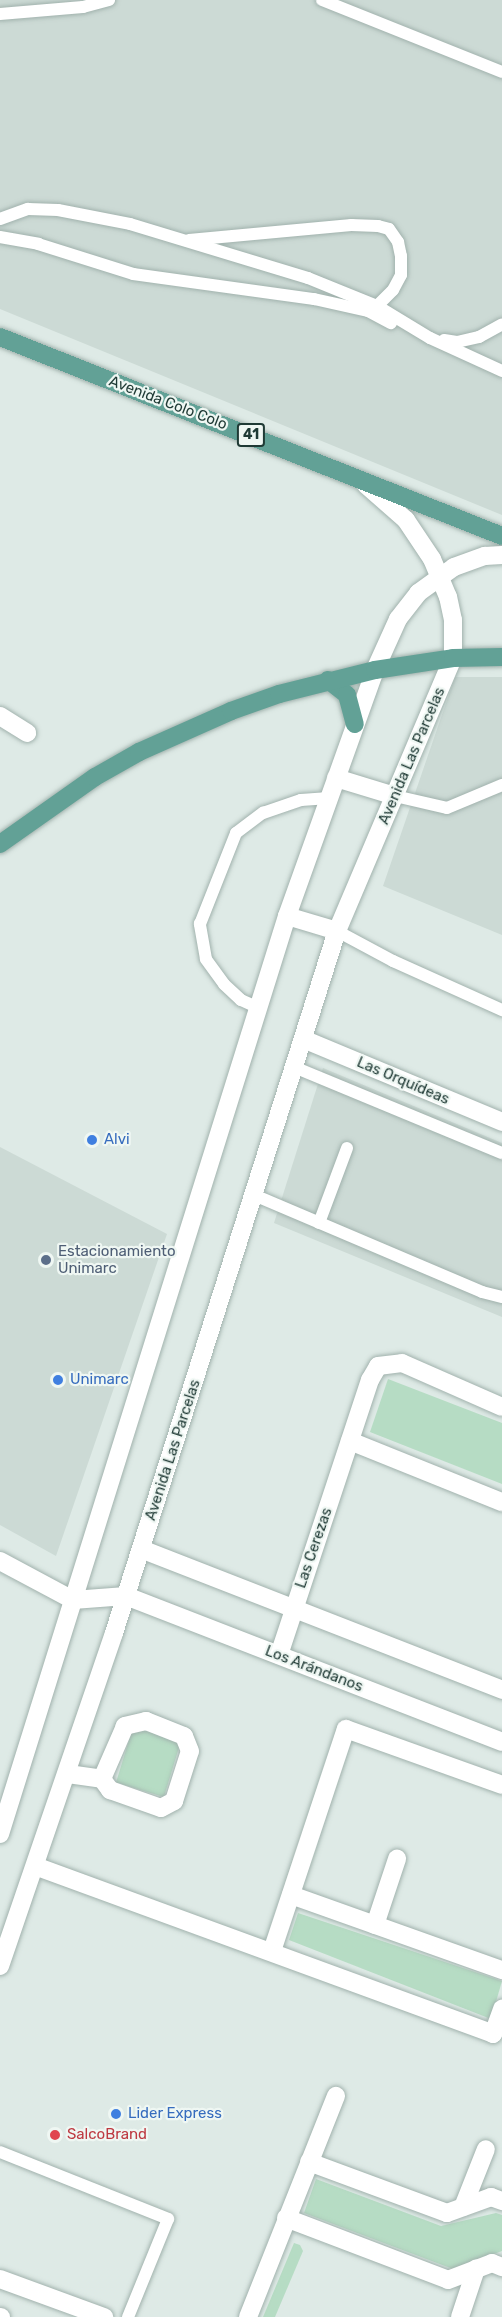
<!DOCTYPE html>
<html>
<head>
<meta charset="utf-8">
<style>
  body { margin:0 }
  #map { position:relative; width:502px; height:2317px; overflow:hidden; background:#deeae6; font-family:Rubik,sans-serif }
  div>[style] { position:absolute }
  .built>* { inset:0; background:#ccdad5 }
  .green>* { inset:0; background:#b6dcc4; transform-origin:0 0 }
  .roads { filter:drop-shadow(0 0 2px #a1b2ad) drop-shadow(0 0 2px #a1b2ad) }
  .service>* { height:12px; margin:-6px; padding:0 6px; transform-origin:6px; border-radius:6px; background:#fff }
  .minor>* { height:18px; margin:-9px; padding:0 9px; transform-origin:9px; border-radius:9px; background:#fff }
  .tertiary>* { height:18px; margin:-9px; padding:0 9px; transform-origin:9px; border-radius:9px; background:#fff }
  .secondary>* { height:18px; margin:-9px; padding:0 9px; transform-origin:9px; border-radius:9px; background:#fff }
  .primary>* { height:18px; margin:-9px; padding:0 9px; transform-origin:9px; border-radius:9px; background:#62a196 }
  .dots>* { width:16px; height:16px; translate:-50% -50%; box-sizing:border-box; border:3px solid #eff7f3; border-radius:50% }
  span { translate:-50% -50%; white-space:nowrap; text-align:center; line-height:1.15; -webkit-text-stroke:4.5px #eff7f3; paint-order:stroke }
  .shield-label span { padding:2px 4px; background:#eff7f3; border:2px solid; border-radius:4px; -webkit-text-stroke-width:0 }
  .shield-label { font-size:14px; color:#1f3a35; font-weight:700 }
  .street-label { font-size:15px; color:#1f3a35 }
  .shop-label { font-size:15px; color:#366cbe }
  .left { translate:0 -50%; text-align:left }
  .service-label { font-size:15px; color:#4e5e75 }
  .health-label { font-size:15px; color:#be3a42 }
</style>
</head>
<body>
<div id="map">
  <div class="built">
    <i style="clip-path:polygon(0 0,502px 0,502px 515px,0 309px)"></i>
    <i style="clip-path:polygon(455px 677px,502px 677px,502px 935px,383px 886px)"></i>
    <i style="clip-path:polygon(323px 1068px,502px 1143px,502px 1317px,274px 1223px)"></i>
    <i style="clip-path:polygon(0 1147px,167px 1234px,56px 1556px,0 1525px)"></i>
  </div>
  <div class="green">
    <i style="clip-path:polygon(388px 1379px,502px 1423px,502px 1484px,370px 1432px)"></i>
    <i style="left:133px;top:1727px;width:50px;height:58px;rotate:17deg"></i>
    <i style="clip-path:polygon(298px 1913px,502px 1981px,491px 2019px,289px 1940px)"></i>
    <i style="clip-path:polygon(316px 2179px,441px 2226px,496px 2213px,502px 2215px,502px 2251px,453px 2269px,304px 2213px)"></i>
    <i style="clip-path:polygon(294px 2243px,300px 2245px,303px 2251px,275px 2317px,263px 2317px)"></i>
  </div>
  <div class="roads">
    <div class="service">
      <i style="left:322px;top:0;width:194px;rotate:21.8deg"></i>
      <i style="left:0;top:14px;width:83px;rotate:-4.8deg"></i>
      <i style="left:83px;top:7px;width:27px;rotate:-15deg"></i>
      <i style="left:0;top:219px;width:30px;rotate:-20deg"></i>
      <i style="left:28px;top:209px;width:30px;rotate:2deg"></i>
      <i style="left:58px;top:210px;width:73px;rotate:11deg"></i>
      <i style="left:130px;top:224px;width:186px;rotate:16.9deg"></i>
      <i style="left:308px;top:278px;width:74px;rotate:22.1deg"></i>
      <i style="left:377px;top:306px;width:62px;rotate:31.1deg"></i>
      <i style="left:430px;top:338px;width:79px;rotate:24.6deg"></i>
      <i style="left:0;top:237px;width:39px;rotate:10deg"></i>
      <i style="left:38px;top:244px;width:100px;rotate:17.5deg"></i>
      <i style="left:133px;top:274px;width:183px;rotate:7.9deg"></i>
      <i style="left:314px;top:299px;width:55px;rotate:12.5deg"></i>
      <i style="left:368px;top:311px;width:26px;rotate:28deg"></i>
      <i style="left:189px;top:240px;width:163px;rotate:-5.3deg"></i>
      <i style="left:351px;top:225px;width:27px;rotate:2deg"></i>
      <i style="left:378px;top:226px;width:11px;rotate:15deg"></i>
      <i style="left:389px;top:229px;width:16px;rotate:55deg"></i>
      <i style="left:398px;top:242px;width:14px;rotate:78deg"></i>
      <i style="left:401px;top:256px;width:19px;rotate:90deg"></i>
      <i style="left:401px;top:275px;width:17px;rotate:118deg"></i>
      <i style="left:393px;top:290px;width:23px;rotate:135deg"></i>
      <i style="left:444px;top:340px;width:13px;rotate:9deg"></i>
      <i style="left:457px;top:342px;width:23px;rotate:-13deg"></i>
      <i style="left:479px;top:337px;width:26px;rotate:-29deg"></i>
      <i style="left:395px;top:796px;width:53px;rotate:13deg"></i>
      <i style="left:447px;top:808px;width:60px;rotate:-22.7deg"></i>
      <i style="left:337px;top:931px;width:64px;rotate:28.2deg"></i>
      <i style="left:393px;top:961px;width:120px;rotate:24.2deg"></i>
      <i style="left:259px;top:1008px;width:20px;rotate:-156deg"></i>
      <i style="left:241px;top:1000px;width:23px;rotate:-137deg"></i>
      <i style="left:224px;top:984px;width:31px;rotate:-126deg"></i>
      <i style="left:206px;top:959px;width:36px;rotate:-100deg"></i>
      <i style="left:200px;top:924px;width:98px;rotate:-68.4deg"></i>
      <i style="left:236px;top:833px;width:34px;rotate:-37deg"></i>
      <i style="left:263px;top:813px;width:40px;rotate:-18.9deg"></i>
      <i style="left:301px;top:800px;width:28px;rotate:-4deg"></i>
      <i style="left:294px;top:1067px;width:225px;rotate:22.5deg"></i>
      <i style="left:254px;top:1195px;width:248px;rotate:23deg"></i>
      <i style="left:482px;top:1292px;width:21px;rotate:14deg"></i>
      <i style="left:319px;top:1223px;width:80px;rotate:-69.5deg"></i>
      <i style="left:0;top:2152px;width:181px;rotate:21.7deg"></i>
      <i style="left:168px;top:2219px;width:106px;rotate:112.2deg"></i>
    </div>
    <div class="minor">
      <i style="left:0;top:716px;width:32px;rotate:32deg"></i>
      <i style="left:287px;top:916px;width:52px;rotate:16.7deg"></i>
      <i style="left:303px;top:1039px;width:216px;rotate:22.6deg"></i>
      <i style="left:350px;top:1441px;width:164px;rotate:21.9deg"></i>
      <i style="left:141px;top:1549px;width:388px;rotate:21.3deg"></i>
      <i style="left:126px;top:1596px;width:403px;rotate:21.2deg"></i>
      <i style="left:279px;top:1655px;width:290px;rotate:-71.7deg"></i>
      <i style="left:370px;top:1380px;width:16px;rotate:-60deg"></i>
      <i style="left:378px;top:1366px;width:24px;rotate:-7deg"></i>
      <i style="left:402px;top:1363px;width:109px;rotate:23.7deg"></i>
      <i style="left:68px;top:1774px;width:34px;rotate:8deg"></i>
      <i style="left:102px;top:1779px;width:14px;rotate:54deg"></i>
      <i style="left:110px;top:1790px;width:54px;rotate:19.4deg"></i>
      <i style="left:161px;top:1808px;width:15px;rotate:-28deg"></i>
      <i style="left:174px;top:1801px;width:52px;rotate:-72.3deg"></i>
      <i style="left:190px;top:1751px;width:16px;rotate:-112deg"></i>
      <i style="left:184px;top:1736px;width:41px;rotate:-158.5deg"></i>
      <i style="left:146px;top:1721px;width:22px;rotate:167deg"></i>
      <i style="left:125px;top:1726px;width:58px;rotate:113.5deg"></i>
      <i style="left:35px;top:1866px;width:488px;rotate:20.1deg"></i>
      <i style="left:493px;top:2034px;width:27px;rotate:-70deg"></i>
      <i style="left:291px;top:1895px;width:224px;rotate:19.6deg"></i>
      <i style="left:375px;top:1925px;width:70px;rotate:-71.6deg"></i>
      <i style="left:272px;top:1951px;width:234px;rotate:-71.6deg"></i>
      <i style="left:346px;top:1729px;width:166px;rotate:19.7deg"></i>
      <i style="left:309px;top:2162px;width:147px;rotate:20.3deg"></i>
      <i style="left:447px;top:2213px;width:47px;rotate:-20deg"></i>
      <i style="left:491px;top:2197px;width:12px;rotate:20deg"></i>
      <i style="left:463px;top:2207px;width:62px;rotate:-68.4deg"></i>
      <i style="left:286px;top:2218px;width:173px;rotate:20.9deg"></i>
      <i style="left:448px;top:2280px;width:47px;rotate:-21.1deg"></i>
      <i style="left:492px;top:2263px;width:11px;rotate:22deg"></i>
      <i style="left:248px;top:2317px;width:238px;rotate:-68.3deg"></i>
      <i style="left:460px;top:2317px;width:51px;rotate:-71.6deg"></i>
    </div>
    <div class="tertiary">
      <i style="left:0;top:2279px;width:111px;rotate:20.1deg"></i>
      <i style="left:0;top:2317px;width:1px"></i>
    </div>
    <div class="secondary">
      <i style="left:336px;top:778px;width:62px;rotate:17deg"></i>
      <i style="left:0;top:1561px;width:83px;rotate:28.1deg"></i>
      <i style="left:73px;top:1600px;width:53px;rotate:-4.3deg"></i>
      <i style="left:0;top:1834px;width:962px;rotate:-72.64deg"></i>
      <i style="left:287px;top:916px;width:261px;rotate:-70.3deg"></i>
      <i style="left:375px;top:670px;width:56px;rotate:-65.7deg"></i>
      <i style="left:398px;top:619px;width:33px;rotate:-52deg"></i>
      <i style="left:418px;top:593px;width:44px;rotate:-35.8deg"></i>
      <i style="left:454px;top:567px;width:33px;rotate:-20deg"></i>
      <i style="left:485px;top:556px;width:17px;rotate:-3deg"></i>
      <i style="left:0;top:1966px;width:352px;rotate:-71.1deg"></i>
      <i style="left:114px;top:1633px;width:737px;rotate:-72.38deg"></i>
      <i style="left:337px;top:931px;width:297px;rotate:-67deg"></i>
      <i style="left:453px;top:658px;width:38px;rotate:-90deg"></i>
      <i style="left:453px;top:620px;width:24px;rotate:-102deg"></i>
      <i style="left:448px;top:597px;width:41px;rotate:-112.8deg"></i>
      <i style="left:432px;top:559px;width:47px;rotate:-123.7deg"></i>
      <i style="left:406px;top:520px;width:53px;rotate:-138.8deg"></i>
    </div>
    <div class="primary">
      <i style="left:0;top:337px;width:540px;rotate:21.62deg"></i>
      <i style="left:328px;top:680px;width:24px;rotate:38deg"></i>
      <i style="left:347px;top:695px;width:30px;rotate:75deg"></i>
      <i style="left:0;top:844px;width:116px;rotate:-35.2deg"></i>
      <i style="left:95px;top:777px;width:51px;rotate:-29.6deg"></i>
      <i style="left:139px;top:752px;width:101px;rotate:-24deg"></i>
      <i style="left:231px;top:711px;width:51px;rotate:-19.5deg"></i>
      <i style="left:279px;top:694px;width:99px;rotate:-14deg"></i>
      <i style="left:375px;top:670px;width:79px;rotate:-8.7deg"></i>
      <i style="left:453px;top:658px;width:49px;rotate:-1.2deg"></i>
    </div>
  </div>
  <div class="dots">
    <i style="left:92px;top:1140px;background:#3f7fe0"></i>
    <i style="left:46px;top:1260px;background:#5c6f8a"></i>
    <i style="left:58px;top:1380px;background:#3f7fe0"></i>
    <i style="left:116px;top:2114px;background:#3f7fe0"></i>
    <i style="left:55px;top:2135px;background:#e0444e"></i>
  </div>
  <div class="shield-label">
    <span style="left:251px;top:435px">41</span>
  </div>
  <div class="street-label">
    <span style="left:168px;top:403px;rotate:21deg">Avenida Colo Colo</span>
    <span style="left:412px;top:756px;rotate:-67deg">Avenida Las Parcelas</span>
    <span style="left:403px;top:1081px;rotate:23deg">Las Orquídeas</span>
    <span style="left:173px;top:1450px;rotate:-72deg">Avenida Las Parcelas</span>
    <span style="left:314px;top:1548px;rotate:-71deg">Las Cerezas</span>
    <span style="left:314px;top:1669px;rotate:21deg">Los Arándanos</span>
  </div>
  <div class="shop-label">
    <span class="left" style="left:104px;top:1140px">Alvi</span>
    <span class="left" style="left:70px;top:1380px">Unimarc</span>
    <span class="left" style="left:128px;top:2114px">Lider Express</span>
  </div>
  <div class="service-label">
    <span class="left" style="left:58px;top:1260px">Estacionamiento<br>Unimarc</span>
  </div>
  <div class="health-label">
    <span class="left" style="left:67px;top:2135px">SalcoBrand</span>
  </div>
</div>
</body>
</html>
